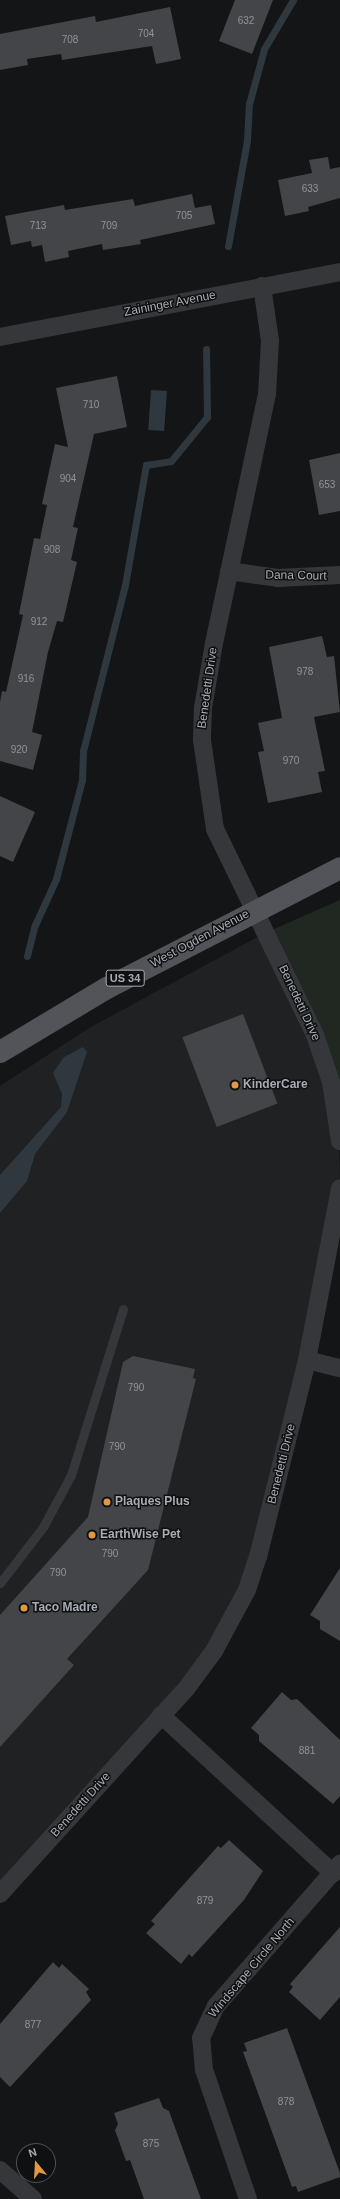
<!DOCTYPE html>
<html>
<head>
<meta charset="utf-8">
<style>
  body { margin:0 }
  #map { position:relative; width:340px; height:2199px; overflow:hidden; background:#141516; font-family:Helvetica,sans-serif }
  div>[style] { position:absolute }
  .built>* { inset:0; background:#202123 }
  .green>* { inset:0; background:#212821 }
  .water>* { inset:0; background:#2f383e; transform-origin:0 0 }
  .stream>* { height:7px; margin:-3.5px; padding:0 3.5px; transform-origin:3.5px; border-radius:3.5px; background:#2f383e }
  .building>* { inset:0; background:#434549; transform-origin:0 0 }
  .lane>* { height:9px; margin:-4.5px; padding:0 4.5px; transform-origin:4.5px; border-radius:4.5px; background:#36373b }
  .street>* { height:18px; margin:-9px; padding:0 9px; transform-origin:9px; border-radius:9px; background:#36373b }
  .primary>* { height:22px; margin:-11px; padding:0 11px; transform-origin:11px; border-radius:11px; background:#525459 }
  .dots>* { width:11px; height:11px; translate:-50% -50%; box-sizing:border-box; border:2px solid #0f1011; border-radius:50% }
  span { translate:-50% -50%; white-space:nowrap; text-align:center; line-height:1.15; -webkit-text-stroke:3px #0f1011; paint-order:stroke }
  .number-label { font-size:10px; color:#8e939a }
  .number-label span { -webkit-text-stroke-width:0 }
  .shield-label span { padding:1px 3px; background:#0f1011; border:1px solid; border-radius:3px; -webkit-text-stroke-width:0 }
  .shield-label { font-size:11px; color:#a7adb5; font-weight:700 }
  .street-label { font-size:12px; color:#a7adb5 }
  .poi-label { font-size:12px; color:#a7adb5; font-weight:700 }
  .left { translate:0 -50%; text-align:left }
  .north { position:absolute; left:16px; top:2143px; width:40px; height:40px; box-sizing:border-box; background:#0f1011; border:1px solid #4c4f53; border-radius:50%; rotate:342deg; font-size:11px; font-weight:700; line-height:16px; text-align:center; color:#a7adb5 }
  .north::after { content:''; display:block; margin:auto; width:14px; height:18px; background:#e29841; clip-path:polygon(50% 0,100% 100%,50% 72%,0 100%) }
</style>
</head>
<body>
<div id="map">
  <div class="built">
    <i style="clip-path:polygon(265px 933px,337px 1110px,340px 1175px,336px 1225px,255px 1564px,224px 1632px,0 1895px,0 1086px,89px 1028px)"></i>
  </div>
  <div class="green">
    <i style="clip-path:polygon(340px 900px,340px 1110px,265px 933px)"></i>
  </div>
  <div class="water">
    <i style="left:151px;top:390px;width:16px;height:40px;rotate:4deg"></i>
    <i style="clip-path:polygon(83px 1047px,87px 1052px,67px 1112px,35px 1154px,27px 1181px,0 1213px,0 1175px,61px 1107px,62px 1094px,53px 1073px,64px 1057px)"></i>
  </div>
  <div class="stream">
    <i style="left:228px;top:246px;width:108px;rotate:-79.8deg"></i>
    <i style="left:247px;top:140px;width:36px;rotate:-87deg"></i>
    <i style="left:249px;top:104px;width:57px;rotate:-74.7deg"></i>
    <i style="left:264px;top:49px;width:57px;rotate:-59.4deg"></i>
    <i style="left:27px;top:956px;width:32px;rotate:-76deg"></i>
    <i style="left:35px;top:925px;width:51px;rotate:-65.5deg"></i>
    <i style="left:56px;top:879px;width:102px;rotate:-75.3deg"></i>
    <i style="left:82px;top:780px;width:29px;rotate:-88deg"></i>
    <i style="left:83px;top:751px;width:171px;rotate:-75.8deg"></i>
    <i style="left:125px;top:585px;width:122px;rotate:-80.1deg"></i>
    <i style="left:146px;top:465px;width:25px;rotate:-9deg"></i>
    <i style="left:171px;top:461px;width:57px;rotate:-50.7deg"></i>
    <i style="left:207px;top:417px;width:68px;rotate:-90.8deg"></i>
  </div>
  <div class="building">
    <i style="clip-path:polygon(235px 0,273px 0,252px 54px,219px 41px)"></i>
    <i style="clip-path:polygon(170px 7px,181px 59px,156px 64px,152px 46px,62px 60px,61px 54px,27px 59px,28px 65px,0 70px,0 34px,95px 16px,96px 22px)"></i>
    <i style="clip-path:polygon(328px 157px,330px 169px,340px 167px,340px 198px,308px 207px,309px 211px,285px 216px,278px 180px,312px 173px,309px 160px)"></i>
    <i style="clip-path:polygon(192px 194px,195px 208px,211px 205px,215px 224px,140px 240px,141px 244px,103px 250px,102px 244px,68px 251px,69px 257px,45px 262px,42px 245px,32px 247px,31px 241px,11px 245px,5px 216px,64px 205px,65px 210px,133px 199px,135px 206px)"></i>
    <i style="clip-path:polygon(117px 376px,127px 427px,94px 434px,73px 527px,78px 528px,71px 560px,77px 562px,63px 622px,57px 621px,48px 652px,32px 732px,42px 735px,33px 770px,0 761px,0 702px,2px 691px,6px 692px,23px 615px,19px 614px,34px 538px,40px 539px,47px 505px,42px 504px,55px 444px,68px 447px,56px 388px)"></i>
    <i style="clip-path:polygon(340px 453px,340px 511px,319px 515px,309px 460px)"></i>
    <i style="clip-path:polygon(322px 636px,327px 657px,334px 656px,340px 712px,314px 717px,325px 771px,318px 772px,322px 792px,268px 803px,258px 752px,264px 751px,258px 723px,282px 718px,269px 647px)"></i>
    <i style="clip-path:polygon(0 796px,35px 812px,13px 862px,0 856px)"></i>
    <i style="left:243px;top:1014px;width:96px;height:65px;rotate:69deg"></i>
    <i style="clip-path:polygon(133px 1356px,195px 1369px,193px 1378px,196px 1379px,148px 1570px,67px 1659px,74px 1665px,0 1747px,0 1615px,88px 1517px,123px 1362px)"></i>
    <i style="clip-path:polygon(340px 1568px,340px 1641px,320px 1629px,320px 1621px,310px 1615px)"></i>
    <i style="clip-path:polygon(282px 1692px,291px 1700px,297px 1699px,340px 1740px,340px 1796px,333px 1804px,259px 1741px,259px 1735px,251px 1728px)"></i>
    <i style="clip-path:polygon(229px 1840px,263px 1871px,244px 1900px,192px 1957px,189px 1954px,181px 1964px,146px 1933px,155px 1924px,151px 1921px,218px 1846px,221px 1848px)"></i>
    <i style="clip-path:polygon(340px 1927px,340px 1997px,320px 2020px,289px 1992px,293px 1987px,290px 1984px)"></i>
    <i style="clip-path:polygon(53px 1962px,59px 1968px,62px 1964px,89px 1989px,86px 1992px,91px 2000px,10px 2087px,0 2077px,0 2024px)"></i>
    <i style="clip-path:polygon(287px 2028px,340px 2173px,340px 2177px,298px 2192px,296px 2186px,292px 2187px,243px 2052px,247px 2051px,244px 2043px)"></i>
    <i style="clip-path:polygon(159px 2098px,163px 2108px,169px 2111px,201px 2199px,144px 2199px,130px 2160px,126px 2161px,115px 2130px,118px 2124px,114px 2113px)"></i>
  </div>
  <div class="lane">
    <i style="left:0;top:1583px;width:71px;rotate:-52.5deg"></i>
    <i style="left:43px;top:1527px;width:59px;rotate:-61.7deg"></i>
    <i style="left:71px;top:1475px;width:174px;rotate:-72.6deg"></i>
  </div>
  <div class="street">
    <i style="left:262px;top:286px;width:56px;rotate:81.7deg"></i>
    <i style="left:270px;top:341px;width:53px;rotate:93.2deg"></i>
    <i style="left:267px;top:394px;width:255px;rotate:102deg"></i>
    <i style="left:214px;top:643px;width:66px;rotate:99.6deg"></i>
    <i style="left:203px;top:708px;width:32px;rotate:92deg"></i>
    <i style="left:202px;top:740px;width:90px;rotate:81.7deg"></i>
    <i style="left:215px;top:829px;width:229px;rotate:64.1deg"></i>
    <i style="left:315px;top:1035px;width:50px;rotate:71.2deg"></i>
    <i style="left:331px;top:1082px;width:60px;rotate:81.3deg"></i>
    <i style="left:0;top:337px;width:346px;rotate:-10.8deg"></i>
    <i style="left:229px;top:571px;width:49px;rotate:8.1deg"></i>
    <i style="left:278px;top:578px;width:62px;rotate:-2.8deg"></i>
    <i style="left:307px;top:1360px;width:34px;rotate:14deg"></i>
    <i style="left:161px;top:1715px;width:234px;rotate:42.6deg"></i>
    <i style="left:0;top:1894px;width:277px;rotate:-47.8deg"></i>
    <i style="left:186px;top:1689px;width:47px;rotate:-53.6deg"></i>
    <i style="left:214px;top:1651px;width:69px;rotate:-61.6deg"></i>
    <i style="left:247px;top:1590px;width:35px;rotate:-72deg"></i>
    <i style="left:258px;top:1557px;width:203px;rotate:-76deg"></i>
    <i style="left:307px;top:1360px;width:175px;rotate:-79.1deg"></i>
    <i style="left:0;top:2170px;width:44px;rotate:41.3deg"></i>
    <i style="left:248px;top:2199px;width:136px;rotate:-108.8deg"></i>
    <i style="left:204px;top:2070px;width:32px;rotate:-95deg"></i>
    <i style="left:201px;top:2038px;width:35px;rotate:-65deg"></i>
    <i style="left:216px;top:2006px;width:189px;rotate:-48.9deg"></i>
  </div>
  <div class="primary">
    <i style="left:0;top:1052px;width:125px;rotate:-30.9deg"></i>
    <i style="left:107px;top:988px;width:262px;rotate:-27.2deg"></i>
  </div>
  <div class="dots">
    <i style="left:235px;top:1085px;background:#e29841"></i>
    <i style="left:107px;top:1502px;background:#e29841"></i>
    <i style="left:92px;top:1535px;background:#e29841"></i>
    <i style="left:24px;top:1608px;background:#e29841"></i>
  </div>
  <div class="number-label">
    <span style="left:246px;top:21px">632</span>
    <span style="left:146px;top:34px">704</span>
    <span style="left:70px;top:40px">708</span>
    <span style="left:310px;top:189px">633</span>
    <span style="left:184px;top:216px">705</span>
    <span style="left:38px;top:226px">713</span>
    <span style="left:109px;top:226px">709</span>
    <span style="left:91px;top:405px">710</span>
    <span style="left:68px;top:479px">904</span>
    <span style="left:327px;top:485px">653</span>
    <span style="left:52px;top:550px">908</span>
    <span style="left:39px;top:622px">912</span>
    <span style="left:305px;top:672px">978</span>
    <span style="left:26px;top:679px">916</span>
    <span style="left:19px;top:750px">920</span>
    <span style="left:291px;top:761px">970</span>
    <span style="left:136px;top:1388px">790</span>
    <span style="left:117px;top:1447px">790</span>
    <span style="left:110px;top:1554px">790</span>
    <span style="left:58px;top:1573px">790</span>
    <span style="left:307px;top:1751px">881</span>
    <span style="left:205px;top:1901px">879</span>
    <span style="left:33px;top:2025px">877</span>
    <span style="left:286px;top:2102px">878</span>
    <span style="left:151px;top:2144px">875</span>
  </div>
  <div class="shield-label">
    <span style="left:125px;top:978px">US 34</span>
  </div>
  <div class="street-label">
    <span style="left:170px;top:304px;rotate:-11deg">Zaininger Avenue</span>
    <span style="left:296px;top:576px;rotate:1deg">Dana Court</span>
    <span style="left:208px;top:688px;rotate:-82deg">Benedetti Drive</span>
    <span style="left:200px;top:939px;rotate:-28deg">West Ogden Avenue</span>
    <span style="left:299px;top:1003px;rotate:65deg">Benedetti Drive</span>
    <span style="left:282px;top:1464px;rotate:-76deg">Benedetti Drive</span>
    <span style="left:81px;top:1805px;rotate:-48deg">Benedetti Drive</span>
    <span style="left:252px;top:1968px;rotate:-50deg">Windscape Circle North</span>
  </div>
  <div class="poi-label">
    <span class="left" style="left:243px;top:1085px">KinderCare</span>
    <span class="left" style="left:115px;top:1502px">Plaques Plus</span>
    <span class="left" style="left:100px;top:1535px">EarthWise Pet</span>
    <span class="left" style="left:32px;top:1608px">Taco Madre</span>
  </div>
  <div class="north">N</div>
</div>
</body>
</html>
